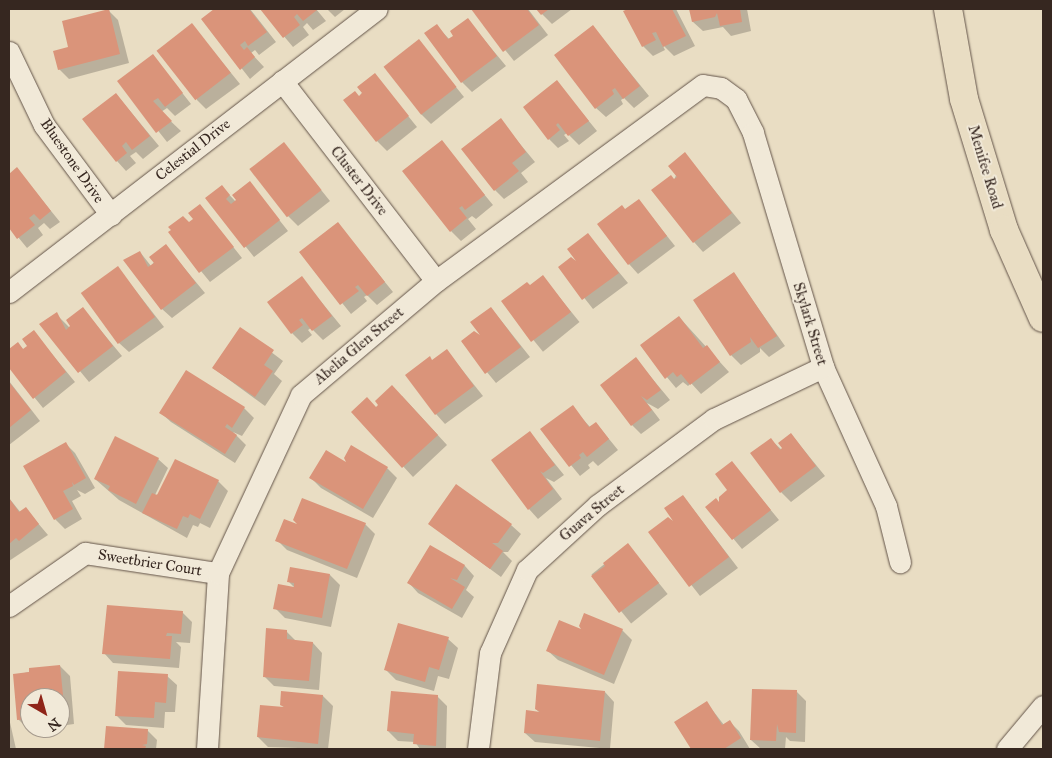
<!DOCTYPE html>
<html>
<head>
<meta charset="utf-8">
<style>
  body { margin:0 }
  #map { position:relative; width:1052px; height:758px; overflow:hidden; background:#e9ddc3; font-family:"IM FELL Great Primer",serif }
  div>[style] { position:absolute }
  .shadow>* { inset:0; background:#0003; transform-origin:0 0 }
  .building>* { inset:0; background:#da947a; transform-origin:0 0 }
  .roads { filter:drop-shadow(0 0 1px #635449) drop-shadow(0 0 1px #635449) }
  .minor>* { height:21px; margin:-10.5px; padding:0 10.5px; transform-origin:10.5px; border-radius:10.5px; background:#f1e9d8 }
  .primary>* { height:28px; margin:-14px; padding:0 14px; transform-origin:14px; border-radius:14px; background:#e9ddc3 }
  span { translate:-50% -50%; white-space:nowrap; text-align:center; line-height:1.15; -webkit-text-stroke:4px #f1e9d8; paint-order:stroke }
  .street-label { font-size:15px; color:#362720 }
  .frame { position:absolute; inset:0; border:10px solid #362720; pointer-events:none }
  .north { position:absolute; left:20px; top:688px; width:50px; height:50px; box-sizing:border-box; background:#f1e9d8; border:1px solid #a69b8e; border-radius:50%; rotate:142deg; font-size:14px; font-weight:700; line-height:20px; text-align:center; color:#362720 }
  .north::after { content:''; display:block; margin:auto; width:18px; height:22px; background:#8f2418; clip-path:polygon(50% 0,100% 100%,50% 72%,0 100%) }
</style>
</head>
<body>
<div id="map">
  <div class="shadow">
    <i style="clip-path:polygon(217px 9px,250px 9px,276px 42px,259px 55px,255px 50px,251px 53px,264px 67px,250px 79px,203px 19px)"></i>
    <i style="clip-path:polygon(261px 9px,316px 9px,326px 21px,313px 30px,307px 23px,303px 27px,309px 35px,293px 47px)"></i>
    <i style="clip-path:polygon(327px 9px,345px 9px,335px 17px)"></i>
    <i style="clip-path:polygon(472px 9px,528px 9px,548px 35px,514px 61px)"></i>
    <i style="clip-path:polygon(537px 9px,572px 9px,552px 24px)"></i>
    <i style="clip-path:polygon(631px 9px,676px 9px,695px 46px,674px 56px,662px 44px,665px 50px,653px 56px,643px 46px,625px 12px)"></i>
    <i style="clip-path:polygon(691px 9px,747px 9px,751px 31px,731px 36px,723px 27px,703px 31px,693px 22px)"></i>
    <i style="clip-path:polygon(108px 10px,118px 20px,129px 63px,69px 79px,59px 69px,70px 48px)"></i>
    <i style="clip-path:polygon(467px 19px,506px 66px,472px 92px,462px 82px,436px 25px,450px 40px)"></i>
    <i style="clip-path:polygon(192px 25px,240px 84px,206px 109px,197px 100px)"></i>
    <i style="clip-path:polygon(593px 27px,649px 96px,634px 108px,624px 98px,621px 100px,623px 104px,606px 117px,596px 108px)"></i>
    <i style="clip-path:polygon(419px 41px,464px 97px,431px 124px,421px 114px)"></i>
    <i style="clip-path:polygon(153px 56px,191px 104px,175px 116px,167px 108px,161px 112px,181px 131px,167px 142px,119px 81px)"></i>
    <i style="clip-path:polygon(375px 75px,417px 127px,387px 151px,377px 141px,359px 97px)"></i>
    <i style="clip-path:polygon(557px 82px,597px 131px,579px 145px,567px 133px,564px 135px,569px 141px,558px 148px,549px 139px)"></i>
    <i style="clip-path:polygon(116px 94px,159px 146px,143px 159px,136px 152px,130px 156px,136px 163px,126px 171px,117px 161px)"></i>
    <i style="clip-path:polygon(500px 120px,535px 162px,521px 173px,528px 182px,504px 199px,495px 190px)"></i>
    <i style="clip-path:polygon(441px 142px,493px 205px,476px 219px,472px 216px,468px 219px,476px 229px,461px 241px,451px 231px)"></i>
    <i style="clip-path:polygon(284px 144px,330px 201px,298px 226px,288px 216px)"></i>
    <i style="clip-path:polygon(685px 154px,741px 223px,703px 252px,694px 242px,674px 180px)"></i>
    <i style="clip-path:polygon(17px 169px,60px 222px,50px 229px,44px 223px,38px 228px,43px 235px,27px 248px,9px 226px,9px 176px)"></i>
    <i style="clip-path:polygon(250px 183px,288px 231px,254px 257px,207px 198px,222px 187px,236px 202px)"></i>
    <i style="clip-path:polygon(639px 201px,675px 246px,638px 274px,629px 264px,625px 210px)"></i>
    <i style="clip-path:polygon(200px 205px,242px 258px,210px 282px,169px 232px,195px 220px)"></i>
    <i style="clip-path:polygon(338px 224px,393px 292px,377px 305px,367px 295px,364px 297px,367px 301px,351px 314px,301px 252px)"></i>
    <i style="clip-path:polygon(588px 235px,628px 283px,593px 309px,560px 267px,581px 265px)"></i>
    <i style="clip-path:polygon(166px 246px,205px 293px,172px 318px,162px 309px,140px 252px,151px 266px)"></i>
    <i style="clip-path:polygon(118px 268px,164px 327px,129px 352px,119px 343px)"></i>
    <i style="clip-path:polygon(734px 274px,785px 346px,769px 357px,760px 348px,760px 352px,741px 365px,731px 355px)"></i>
    <i style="clip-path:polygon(301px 277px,341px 326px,323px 340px,311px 328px,308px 330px,312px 335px,302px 343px,292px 333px)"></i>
    <i style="left:543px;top:277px;width:58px;height:47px;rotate:51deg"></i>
    <i style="clip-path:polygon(491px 308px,530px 357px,496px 383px,462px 342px,484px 339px)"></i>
    <i style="clip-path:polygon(83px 309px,122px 356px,89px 382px,41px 324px,56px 314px,70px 328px)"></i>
    <i style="clip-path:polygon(679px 317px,729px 372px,701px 394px,691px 383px,688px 386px,683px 382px,676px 388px,641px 346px)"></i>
    <i style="clip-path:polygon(241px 329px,283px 361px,274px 374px,282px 381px,265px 406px,213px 368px)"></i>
    <i style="clip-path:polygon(33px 331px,75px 382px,43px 408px,9px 366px,9px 351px,18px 344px,24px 350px,29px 346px)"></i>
    <i style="clip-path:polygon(447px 351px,483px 396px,445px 424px,436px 414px,433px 361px)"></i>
    <i style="clip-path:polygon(636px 359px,670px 400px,658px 409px,647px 403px,660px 420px,641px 434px,632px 425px)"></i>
    <i style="clip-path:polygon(9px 381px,40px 421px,9px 445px)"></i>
    <i style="clip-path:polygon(402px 396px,447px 445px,413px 477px,353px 412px,376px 409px)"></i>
    <i style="clip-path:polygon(572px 407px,590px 427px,596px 423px,618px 450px,598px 466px,593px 461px,588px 465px,590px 468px,580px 476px,542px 430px)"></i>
    <i style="clip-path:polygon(244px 408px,254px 418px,242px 436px,233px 432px,246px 445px,235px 463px,171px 422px,161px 413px)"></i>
    <i style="clip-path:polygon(530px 433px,564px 475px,554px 482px,546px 478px,562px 499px,538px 519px,529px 509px)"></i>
    <i style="clip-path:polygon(791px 434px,825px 476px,791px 502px,781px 492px,771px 440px,782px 450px)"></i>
    <i style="clip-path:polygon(66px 444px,75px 453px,95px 488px,85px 494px,77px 490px,81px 496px,72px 501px,82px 519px,65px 529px,55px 519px)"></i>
    <i style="clip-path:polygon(158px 459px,168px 468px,155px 495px,218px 481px,228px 491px,210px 528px,200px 523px,198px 527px,193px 525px,187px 538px,119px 500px,95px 479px)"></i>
    <i style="clip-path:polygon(732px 463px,779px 520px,742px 549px,707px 507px,720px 504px,729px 490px)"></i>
    <i style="clip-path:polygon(350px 465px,387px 468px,397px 478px,373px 518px,321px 488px,311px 478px)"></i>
    <i style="clip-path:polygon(683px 496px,738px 568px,700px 596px,650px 532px,678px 525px)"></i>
    <i style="clip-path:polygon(9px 498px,21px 513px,26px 509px,48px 535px,9px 561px)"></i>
    <i style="clip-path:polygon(365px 524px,375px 534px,357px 578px,287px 550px,277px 540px,302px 528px)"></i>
    <i style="clip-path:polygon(429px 524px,511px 525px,521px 534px,508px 552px,503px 552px,512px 561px,501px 577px)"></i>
    <i style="left:628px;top:545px;width:63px;height:47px;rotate:51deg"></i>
    <i style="clip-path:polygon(430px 546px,465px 566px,474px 576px,466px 590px,474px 597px,462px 618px,418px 593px,409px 583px)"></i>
    <i style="clip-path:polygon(330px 575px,340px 585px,331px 627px,285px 618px,275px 608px,295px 588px,289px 582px)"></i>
    <i style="clip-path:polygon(182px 612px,192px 622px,190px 643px,176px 642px,181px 647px,179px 668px,113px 663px,104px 653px)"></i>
    <i style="clip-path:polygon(622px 630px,632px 640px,614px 684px,558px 660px,548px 651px,585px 632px)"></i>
    <i style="clip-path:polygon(287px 632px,297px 642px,313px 643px,322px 653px,319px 690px,274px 686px,264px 676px)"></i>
    <i style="clip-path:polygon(448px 639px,458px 648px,449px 679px,438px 676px,434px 691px,396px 680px,386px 670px)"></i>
    <i style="clip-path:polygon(60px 666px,70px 676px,74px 724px,60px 726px,60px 698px,30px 698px,30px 728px,38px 728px,28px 729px,18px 719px,14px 675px)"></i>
    <i style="clip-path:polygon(167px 676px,177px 685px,175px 712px,165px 712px,164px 728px,126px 725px,116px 715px)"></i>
    <i style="clip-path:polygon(605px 692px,614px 702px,610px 749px,535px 742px,525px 733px,540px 713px,536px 709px)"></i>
    <i style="clip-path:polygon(797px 692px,806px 701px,805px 742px,790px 741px,786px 737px,785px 749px,761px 749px,751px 740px)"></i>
    <i style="clip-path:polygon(323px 696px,333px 706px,328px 749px,268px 747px,258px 737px,285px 708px,281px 704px)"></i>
    <i style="clip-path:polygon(437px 696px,447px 706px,446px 749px,420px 749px,415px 742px,398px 741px,388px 731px)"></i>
    <i style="clip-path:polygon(707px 703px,724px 725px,730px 722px,739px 731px,750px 749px,692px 749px,676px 722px)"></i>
    <i style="clip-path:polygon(9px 718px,16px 749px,9px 749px)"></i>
    <i style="clip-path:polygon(107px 727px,147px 730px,157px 740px,156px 749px,105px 749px)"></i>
  </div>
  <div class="building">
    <i style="clip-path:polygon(109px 9px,120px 54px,58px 70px,53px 51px,68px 47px,62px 21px)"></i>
    <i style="clip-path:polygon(214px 9px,249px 9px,267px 32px,248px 46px,245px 41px,240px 45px,244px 50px,247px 47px,255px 57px,240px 70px,201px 19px)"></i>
    <i style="clip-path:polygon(260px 9px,316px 9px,317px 10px,303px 21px,297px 14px,294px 17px,300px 25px,283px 38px)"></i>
    <i style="clip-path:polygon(471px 9px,527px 9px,539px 25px,503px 52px)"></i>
    <i style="clip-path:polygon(536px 9px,549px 9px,541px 15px)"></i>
    <i style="clip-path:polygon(628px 9px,672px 9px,686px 36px,663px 47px,656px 32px,652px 33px,656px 40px,642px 47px,623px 11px)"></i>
    <i style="clip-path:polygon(689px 9px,740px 9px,742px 22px,720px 26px,717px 13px,715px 17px,692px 22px)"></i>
    <i style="clip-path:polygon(468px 18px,497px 56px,461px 83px,424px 33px,437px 24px,448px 39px,453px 36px,450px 31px)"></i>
    <i style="left:192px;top:23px;width:63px;height:45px;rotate:52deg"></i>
    <i style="clip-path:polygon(593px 25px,640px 86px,623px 99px,615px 88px,612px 90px,614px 94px,595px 109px,554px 55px)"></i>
    <i style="left:419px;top:39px;width:61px;height:45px;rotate:52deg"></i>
    <i style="clip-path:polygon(153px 54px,183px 93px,165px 107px,158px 98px,153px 101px,172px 121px,156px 133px,117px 81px)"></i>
    <i style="clip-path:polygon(375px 73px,409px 116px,376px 142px,343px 100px,355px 91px,359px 96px,362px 93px,357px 87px)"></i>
    <i style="clip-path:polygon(557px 80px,589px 121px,568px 136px,558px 123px,556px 125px,560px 130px,548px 140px,523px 107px)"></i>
    <i style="clip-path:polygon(116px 93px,150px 136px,132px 150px,126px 142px,122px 146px,127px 153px,116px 162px,82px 119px)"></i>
    <i style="clip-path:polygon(501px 118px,526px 152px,512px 163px,519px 171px,494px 191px,461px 149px)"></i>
    <i style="clip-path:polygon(442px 140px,485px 195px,465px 210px,462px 206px,459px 208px,467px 218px,450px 232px,402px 171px)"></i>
    <i style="left:284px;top:142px;width:61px;height:44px;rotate:52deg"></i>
    <i style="clip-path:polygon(685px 152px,732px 213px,693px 243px,651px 190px,671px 175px,674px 179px,677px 177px,668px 166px)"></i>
    <i style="clip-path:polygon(17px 167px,51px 211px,40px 220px,34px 214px,29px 218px,35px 225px,17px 239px,9px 228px,9px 174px)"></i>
    <i style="clip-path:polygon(250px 181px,280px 220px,244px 248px,205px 198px,222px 185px,230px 195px,226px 199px,231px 204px,236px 200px,232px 195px)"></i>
    <i style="clip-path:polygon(639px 199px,667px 236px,628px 265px,597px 224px,622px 205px,625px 209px)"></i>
    <i style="clip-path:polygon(200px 204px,234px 247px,199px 273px,168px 232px,171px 230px,168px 227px,183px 216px,189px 222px,193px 219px,188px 213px)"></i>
    <i style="clip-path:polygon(338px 222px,385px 282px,367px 296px,358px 285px,355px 287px,359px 291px,340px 305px,299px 252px)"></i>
    <i style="clip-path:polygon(588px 233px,619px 273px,582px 300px,558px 267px,571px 257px,576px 261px,567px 249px)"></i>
    <i style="clip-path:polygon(166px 244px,196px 283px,161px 310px,123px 260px,140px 251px,148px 267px,154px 263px,149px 257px)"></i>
    <i style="left:118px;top:266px;width:63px;height:46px;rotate:54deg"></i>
    <i style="clip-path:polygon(734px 272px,777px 336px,758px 348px,750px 337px,751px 342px,730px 356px,693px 300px)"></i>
    <i style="clip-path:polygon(543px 275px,571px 312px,531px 342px,501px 301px,527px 282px,530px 285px)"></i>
    <i style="clip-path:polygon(302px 276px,332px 316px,312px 331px,302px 318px,299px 320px,303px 325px,291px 334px,267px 302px)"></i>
    <i style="clip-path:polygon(83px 307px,113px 346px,78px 373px,39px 324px,57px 312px,66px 330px,70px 326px,66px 320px)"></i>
    <i style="clip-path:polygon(491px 307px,521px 347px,485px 374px,461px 341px,474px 331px,480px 335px,470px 322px)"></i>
    <i style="clip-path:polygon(679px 316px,703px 348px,707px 345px,720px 362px,690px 385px,681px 374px,677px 377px,673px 372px,665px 379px,640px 345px)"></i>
    <i style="clip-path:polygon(240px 327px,274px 350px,264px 365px,273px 371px,255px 397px,212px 368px)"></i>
    <i style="clip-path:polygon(34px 330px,66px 372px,33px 399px,9px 368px,9px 349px,18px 342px,23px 349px,27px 346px,22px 339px)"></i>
    <i style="clip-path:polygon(447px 349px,474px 386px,435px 415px,405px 375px,430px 356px,432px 360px)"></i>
    <i style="clip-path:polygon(636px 357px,661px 390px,647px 400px,641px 396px,652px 410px,631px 426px,600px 385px)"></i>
    <i style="clip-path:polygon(186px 370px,245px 407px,232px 428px,227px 424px,225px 427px,237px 435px,225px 454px,159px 413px)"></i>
    <i style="clip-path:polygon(9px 382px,31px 410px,9px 428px)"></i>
    <i style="clip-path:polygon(392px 385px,438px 435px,402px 468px,351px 412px,367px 397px,376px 407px,378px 405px,375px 401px)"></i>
    <i style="clip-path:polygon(573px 405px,589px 427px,596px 422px,609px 439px,587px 457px,583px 452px,579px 455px,581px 458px,569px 467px,540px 429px)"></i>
    <i style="clip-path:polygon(530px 431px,555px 465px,543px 473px,540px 471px,553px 489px,528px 510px,491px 460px)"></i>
    <i style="clip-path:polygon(791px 433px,816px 466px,780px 493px,750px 453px,771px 438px,780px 450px,782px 448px,778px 443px)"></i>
    <i style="clip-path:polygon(115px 436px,159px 458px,136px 504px,108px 490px,110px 486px,94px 479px)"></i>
    <i style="clip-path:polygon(66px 442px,86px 478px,74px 485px,72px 482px,73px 486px,63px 491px,73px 509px,54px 520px,23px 466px)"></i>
    <i style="clip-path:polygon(351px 445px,388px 467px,363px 509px,309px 478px,326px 450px,346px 462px,344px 458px)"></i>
    <i style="clip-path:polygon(175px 459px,219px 480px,200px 519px,190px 514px,188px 518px,183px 516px,177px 529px,142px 513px,152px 493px,157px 495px)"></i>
    <i style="clip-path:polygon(732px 461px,771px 510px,732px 540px,705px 507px,716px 498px,719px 502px,719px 497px,727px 490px,715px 474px)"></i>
    <i style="clip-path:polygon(456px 484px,512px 524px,498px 543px,492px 543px,503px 551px,490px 569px,428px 524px)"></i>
    <i style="clip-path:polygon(683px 495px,729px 557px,689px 587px,648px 532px,668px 517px,673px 521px,664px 508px)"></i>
    <i style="clip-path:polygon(9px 498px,19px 512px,26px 507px,39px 524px,19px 541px,16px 538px,9px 544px)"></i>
    <i style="clip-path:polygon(302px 498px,366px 523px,347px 569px,275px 541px,284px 519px,297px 524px,293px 520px)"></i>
    <i style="clip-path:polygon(628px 543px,659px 583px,619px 613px,591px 576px,605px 566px,603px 563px)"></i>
    <i style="clip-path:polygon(430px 545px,465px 565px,457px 580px,450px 578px,465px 587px,452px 609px,407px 583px)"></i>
    <i style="clip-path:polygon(290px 567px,330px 574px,322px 618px,273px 609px,278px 584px,294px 587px,294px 583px,287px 582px)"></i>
    <i style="clip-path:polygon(107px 605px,183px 611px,181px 634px,167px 633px,166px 636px,172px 636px,170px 659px,102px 654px)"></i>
    <i style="clip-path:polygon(584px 613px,623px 629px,604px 675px,546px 651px,559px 620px,581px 629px,579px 626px)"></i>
    <i style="clip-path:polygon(398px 623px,449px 637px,439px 670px,429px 667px,425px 682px,384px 670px)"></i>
    <i style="clip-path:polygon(266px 628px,287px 630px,287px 639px,313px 642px,309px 681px,263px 677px)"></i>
    <i style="clip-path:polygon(60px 665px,65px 715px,60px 716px,60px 698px,30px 698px,30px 719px,17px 720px,13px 674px,29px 672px,29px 668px)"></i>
    <i style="clip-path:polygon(118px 671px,168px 674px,166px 703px,155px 702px,154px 718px,115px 716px)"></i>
    <i style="clip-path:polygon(537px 684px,605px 691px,600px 741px,524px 733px,526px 710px,540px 712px,535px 709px)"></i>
    <i style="clip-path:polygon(752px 689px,797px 690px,796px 733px,779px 732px,777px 724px,776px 741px,750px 740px)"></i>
    <i style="clip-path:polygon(281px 691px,323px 695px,318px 744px,257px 737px,260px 705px,284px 707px,280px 705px)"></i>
    <i style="clip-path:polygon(391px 691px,438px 695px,436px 746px,413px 744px,414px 734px,387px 731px)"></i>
    <i style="clip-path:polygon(707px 701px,722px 725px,730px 720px,741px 738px,724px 749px,691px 749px,674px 722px)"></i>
    <i style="clip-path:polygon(106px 726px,148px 729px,147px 744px,142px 745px,146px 746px,145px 749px,104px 749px)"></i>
  </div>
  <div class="roads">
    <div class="minor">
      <i style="left:9px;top:52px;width:81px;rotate:64.4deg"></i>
      <i style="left:44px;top:125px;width:112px;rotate:53.3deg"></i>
      <i style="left:282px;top:81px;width:252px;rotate:52.4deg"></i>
      <i style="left:9px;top:292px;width:464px;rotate:-37.6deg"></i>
      <i style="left:9px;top:606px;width:93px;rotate:-34.9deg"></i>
      <i style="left:85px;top:553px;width:134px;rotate:8.6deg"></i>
      <i style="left:207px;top:749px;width:176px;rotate:-86.4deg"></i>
      <i style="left:218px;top:573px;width:196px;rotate:-65deg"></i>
      <i style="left:301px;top:395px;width:177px;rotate:-40.2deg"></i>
      <i style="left:436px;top:281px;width:331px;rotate:-36.3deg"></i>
      <i style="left:703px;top:85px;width:18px;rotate:9deg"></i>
      <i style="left:721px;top:88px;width:19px;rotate:36deg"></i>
      <i style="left:736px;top:99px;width:38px;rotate:63deg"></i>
      <i style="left:753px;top:133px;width:244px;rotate:73.3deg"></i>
      <i style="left:823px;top:367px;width:153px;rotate:65.6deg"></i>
      <i style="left:886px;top:506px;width:58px;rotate:76deg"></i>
      <i style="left:478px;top:749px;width:97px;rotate:-82.9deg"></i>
      <i style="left:490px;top:653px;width:91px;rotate:-66deg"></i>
      <i style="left:527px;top:570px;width:96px;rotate:-42.5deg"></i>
      <i style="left:598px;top:505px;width:144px;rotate:-36.6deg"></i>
      <i style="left:714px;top:419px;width:121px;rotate:-25.5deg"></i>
      <i style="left:1007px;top:749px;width:56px;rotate:-50.1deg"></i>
    </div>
    <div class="primary">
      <i style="left:948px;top:9px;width:91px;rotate:79.9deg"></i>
      <i style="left:964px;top:99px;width:137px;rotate:73deg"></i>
      <i style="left:1004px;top:230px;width:96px;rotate:66.1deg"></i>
    </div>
  </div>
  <div class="street-label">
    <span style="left:193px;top:150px;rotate:-38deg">Celestial Drive</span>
    <span style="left:72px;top:161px;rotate:55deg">Bluestone Drive</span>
    <span style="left:985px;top:167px;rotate:73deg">Menifee Road</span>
    <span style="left:359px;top:181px;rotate:52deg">Cluster Drive</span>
    <span style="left:810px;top:324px;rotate:73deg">Skylark Street</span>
    <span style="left:359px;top:346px;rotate:-40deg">Abelia Glen Street</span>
    <span style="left:592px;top:513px;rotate:-40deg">Guava Street</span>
    <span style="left:150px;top:563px;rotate:9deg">Sweetbrier Court</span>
  </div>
  <div class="frame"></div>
  <div class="north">N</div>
</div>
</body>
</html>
